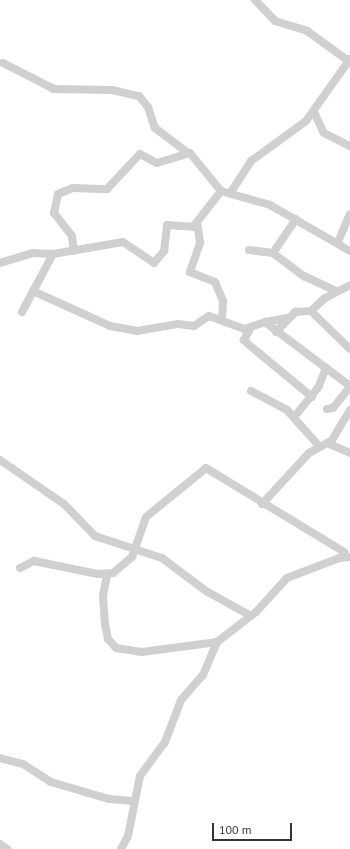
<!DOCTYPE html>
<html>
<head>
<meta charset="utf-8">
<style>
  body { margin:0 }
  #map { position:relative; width:350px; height:849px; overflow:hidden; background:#fff; font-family:"PT Sans",sans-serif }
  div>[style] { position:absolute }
  .minor>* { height:8px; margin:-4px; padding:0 4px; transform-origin:4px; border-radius:4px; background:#d0d0d0 }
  span { translate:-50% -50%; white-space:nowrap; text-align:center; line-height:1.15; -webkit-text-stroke:4px #fff; paint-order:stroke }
  .scale { position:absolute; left:212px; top:823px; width:80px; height:18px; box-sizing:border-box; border:2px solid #333; border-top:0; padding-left:5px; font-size:12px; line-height:14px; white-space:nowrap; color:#333; -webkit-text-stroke:3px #fff; paint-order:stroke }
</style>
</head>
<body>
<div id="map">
  <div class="minor">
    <i style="left:255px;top:0;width:29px;rotate:46deg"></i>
    <i style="left:275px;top:21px;width:34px;rotate:17deg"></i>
    <i style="left:307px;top:31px;width:53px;rotate:35.8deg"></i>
    <i style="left:3px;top:63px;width:57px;rotate:27deg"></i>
    <i style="left:54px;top:89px;width:58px;rotate:1deg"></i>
    <i style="left:112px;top:90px;width:28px;rotate:13deg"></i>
    <i style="left:139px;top:96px;width:14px;rotate:51deg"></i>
    <i style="left:148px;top:107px;width:22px;rotate:72deg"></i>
    <i style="left:155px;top:128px;width:40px;rotate:37deg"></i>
    <i style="left:314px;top:112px;width:23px;rotate:65deg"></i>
    <i style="left:324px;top:133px;width:29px;rotate:27deg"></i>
    <i style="left:231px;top:192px;width:37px;rotate:-57deg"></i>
    <i style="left:251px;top:161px;width:68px;rotate:-36deg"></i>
    <i style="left:306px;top:121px;width:76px;rotate:-54.6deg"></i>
    <i style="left:197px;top:223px;width:20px;rotate:81deg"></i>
    <i style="left:200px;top:243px;width:31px;rotate:109deg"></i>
    <i style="left:190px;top:272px;width:27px;rotate:22deg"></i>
    <i style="left:215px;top:282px;width:21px;rotate:67deg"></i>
    <i style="left:223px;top:301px;width:18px;rotate:93deg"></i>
    <i style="left:338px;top:242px;width:30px;rotate:-67deg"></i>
    <i style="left:249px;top:250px;width:24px;rotate:7deg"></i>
    <i style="left:273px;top:253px;width:41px;rotate:-55.9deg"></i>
    <i style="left:74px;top:251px;width:15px;rotate:-98deg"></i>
    <i style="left:72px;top:236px;width:29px;rotate:-128deg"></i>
    <i style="left:54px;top:213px;width:19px;rotate:-78deg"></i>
    <i style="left:58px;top:194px;width:16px;rotate:-22deg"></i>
    <i style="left:73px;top:188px;width:34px;rotate:2deg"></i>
    <i style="left:107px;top:189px;width:48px;rotate:-46.7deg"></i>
    <i style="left:140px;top:154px;width:19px;rotate:28deg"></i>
    <i style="left:157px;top:163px;width:34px;rotate:-17deg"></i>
    <i style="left:190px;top:153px;width:49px;rotate:50.8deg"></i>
    <i style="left:273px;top:253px;width:39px;rotate:37deg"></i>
    <i style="left:304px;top:276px;width:35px;rotate:25deg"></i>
    <i style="left:0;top:263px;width:34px;rotate:-17deg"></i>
    <i style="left:33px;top:253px;width:20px;rotate:3deg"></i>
    <i style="left:33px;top:291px;width:85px;rotate:24.4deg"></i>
    <i style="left:110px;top:326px;width:27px;rotate:10deg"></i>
    <i style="left:137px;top:331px;width:42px;rotate:-9.7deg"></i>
    <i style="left:178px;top:324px;width:16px;rotate:7deg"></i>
    <i style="left:194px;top:326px;width:18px;rotate:-34deg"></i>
    <i style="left:209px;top:316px;width:37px;rotate:20deg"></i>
    <i style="left:244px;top:329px;width:22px;rotate:-18deg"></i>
    <i style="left:265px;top:322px;width:106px;rotate:37deg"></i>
    <i style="left:311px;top:311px;width:54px;rotate:44.3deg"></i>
    <i style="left:22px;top:312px;width:66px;rotate:-61.9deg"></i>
    <i style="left:53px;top:254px;width:71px;rotate:-9.7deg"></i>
    <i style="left:123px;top:242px;width:37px;rotate:34deg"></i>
    <i style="left:154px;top:263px;width:16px;rotate:-50deg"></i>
    <i style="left:164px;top:251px;width:26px;rotate:-83deg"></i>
    <i style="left:167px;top:225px;width:26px;rotate:4deg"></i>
    <i style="left:193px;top:227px;width:46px;rotate:-52.1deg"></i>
    <i style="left:221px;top:191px;width:51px;rotate:15.9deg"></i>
    <i style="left:270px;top:205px;width:92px;rotate:29.9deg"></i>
    <i style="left:265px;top:322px;width:23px;rotate:-10deg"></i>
    <i style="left:250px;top:329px;width:13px;rotate:119deg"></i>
    <i style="left:244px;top:340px;width:6px;rotate:45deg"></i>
    <i style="left:248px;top:344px;width:83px;rotate:39.6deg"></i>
    <i style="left:276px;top:332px;width:28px;rotate:-46deg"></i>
    <i style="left:295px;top:312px;width:16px;rotate:-4deg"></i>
    <i style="left:311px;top:311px;width:19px;rotate:-43deg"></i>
    <i style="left:325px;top:298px;width:28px;rotate:-27deg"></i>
    <i style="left:251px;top:391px;width:41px;rotate:27.8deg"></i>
    <i style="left:287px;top:410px;width:48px;rotate:48.4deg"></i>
    <i style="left:327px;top:409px;width:6px;rotate:-9deg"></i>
    <i style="left:333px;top:408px;width:27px;rotate:-51deg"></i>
    <i style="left:295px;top:416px;width:36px;rotate:-51deg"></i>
    <i style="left:318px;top:388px;width:22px;rotate:-68deg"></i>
    <i style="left:327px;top:443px;width:25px;rotate:23deg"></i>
    <i style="left:0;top:460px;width:78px;rotate:34.5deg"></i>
    <i style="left:64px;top:504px;width:45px;rotate:45.9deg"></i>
    <i style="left:95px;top:536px;width:71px;rotate:18.2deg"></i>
    <i style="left:162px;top:558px;width:55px;rotate:36.9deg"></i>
    <i style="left:206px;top:591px;width:51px;rotate:29.1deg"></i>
    <i style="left:262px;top:504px;width:69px;rotate:-47.3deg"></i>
    <i style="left:309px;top:453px;width:26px;rotate:-29deg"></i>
    <i style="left:332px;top:440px;width:35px;rotate:-59deg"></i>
    <i style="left:20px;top:568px;width:16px;rotate:-27deg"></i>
    <i style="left:34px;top:561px;width:65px;rotate:11.5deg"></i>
    <i style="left:98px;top:574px;width:15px;rotate:-4deg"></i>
    <i style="left:113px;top:573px;width:25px;rotate:-40deg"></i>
    <i style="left:132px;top:557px;width:42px;rotate:-70.7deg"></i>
    <i style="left:146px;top:517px;width:77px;rotate:-39.2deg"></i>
    <i style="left:206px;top:468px;width:162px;rotate:31.3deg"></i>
    <i style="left:107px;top:575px;width:21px;rotate:101deg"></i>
    <i style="left:103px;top:596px;width:28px;rotate:86deg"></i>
    <i style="left:105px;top:624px;width:15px;rotate:79deg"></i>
    <i style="left:108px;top:639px;width:12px;rotate:48deg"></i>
    <i style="left:116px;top:648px;width:26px;rotate:9deg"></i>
    <i style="left:142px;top:652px;width:76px;rotate:-7.6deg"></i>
    <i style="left:0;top:758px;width:24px;rotate:15deg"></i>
    <i style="left:23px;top:764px;width:33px;rotate:33deg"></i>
    <i style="left:51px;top:782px;width:60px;rotate:16.3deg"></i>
    <i style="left:109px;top:799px;width:24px;rotate:5deg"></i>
    <i style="left:0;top:844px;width:9px;rotate:36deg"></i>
    <i style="left:121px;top:849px;width:15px;rotate:-62deg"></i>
    <i style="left:128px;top:836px;width:61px;rotate:-78.7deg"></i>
    <i style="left:140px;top:776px;width:42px;rotate:-53.7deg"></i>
    <i style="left:165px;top:742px;width:45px;rotate:-69.1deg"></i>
    <i style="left:181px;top:700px;width:33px;rotate:-49deg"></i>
    <i style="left:203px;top:675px;width:36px;rotate:-67deg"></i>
    <i style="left:217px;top:642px;width:49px;rotate:-37.6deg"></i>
    <i style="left:256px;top:612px;width:46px;rotate:-47.6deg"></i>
    <i style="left:287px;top:578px;width:56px;rotate:-21deg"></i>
    <i style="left:339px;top:558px;width:11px;rotate:-5deg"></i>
  </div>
  <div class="scale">100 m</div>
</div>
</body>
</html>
